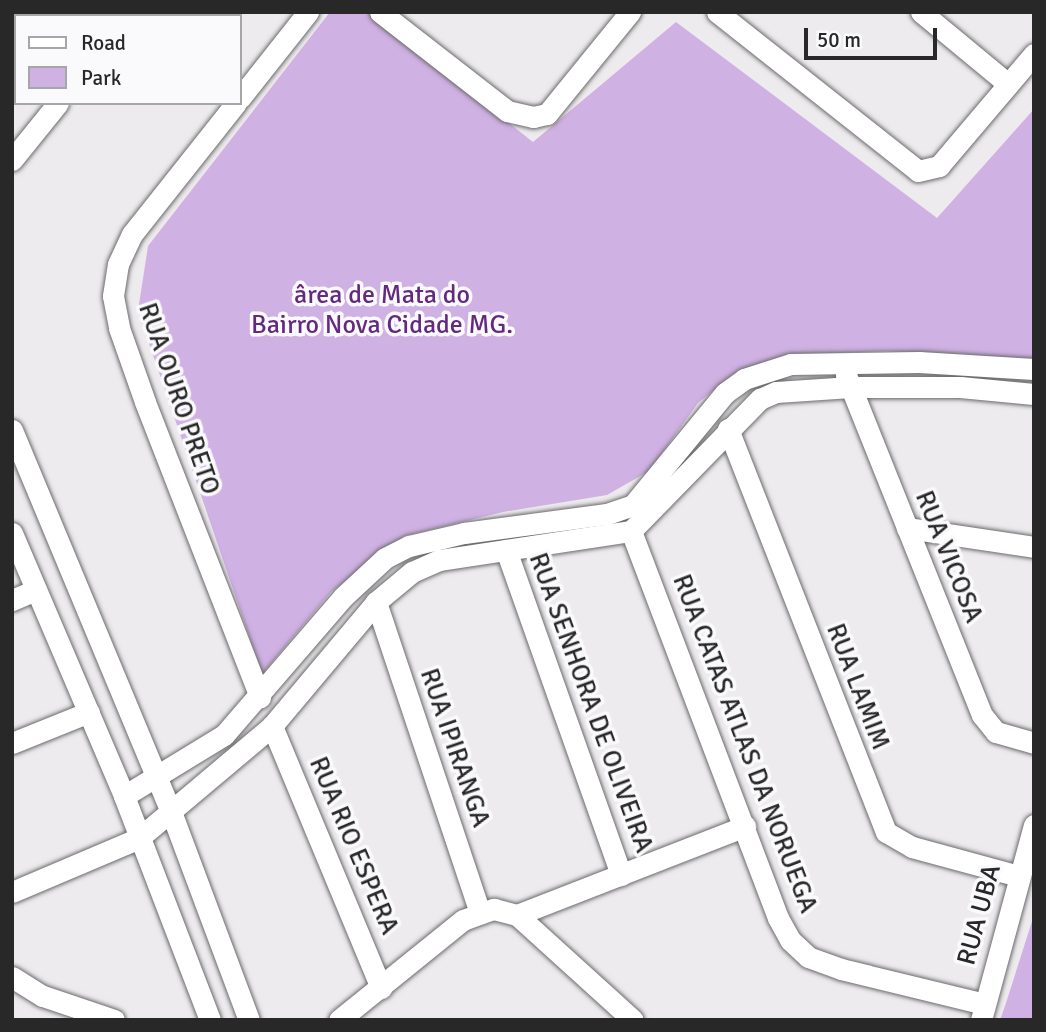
<!DOCTYPE html>
<html>
<head>
<meta charset="utf-8">
<style>
  body { margin:0 }
  #map { position:relative; width:1046px; height:1032px; overflow:hidden; background:#edebee; font-family:Signika,sans-serif }
  div>[style] { position:absolute }
  .green>* { inset:0; background:#cfb1e3 }
  .roads { filter:drop-shadow(0 0 2px #6c6a6d) drop-shadow(0 0 2px #6c6a6d) }
  .minor>* { height:21px; margin:-10.5px; padding:0 10.5px; transform-origin:10.5px; border-radius:10.5px; background:#fff }
  span { translate:-50% -50%; white-space:nowrap; text-align:center; line-height:1.15; -webkit-text-stroke:7px #faf9fb; paint-order:stroke }
  .park-label { font-size:26px; color:#62297f }
  .street-label { font-size:26px; color:#292829 }
  .frame { position:absolute; inset:0; border:14px solid #292829; pointer-events:none }
  .legend { position:absolute; left:14px; top:14px; width:228px; height:91px; box-sizing:border-box; background:#faf9fb; border:2px solid #a6a5a7; margin:0; padding:9px 12px; list-style:none; font-size:21px; color:#292829 }
  .legend li { display:flex; align-items:center; gap:14px; height:35px }
  .legend b { width:35px; border:2px solid #a6a5a7 }
  .scale { position:absolute; left:804px; top:28px; width:133px; height:32px; box-sizing:border-box; border:4px solid #292829; border-top:0; padding-left:9px; font-size:21px; line-height:24px; white-space:nowrap; color:#292829; -webkit-text-stroke:5px #faf9fb; paint-order:stroke }
</style>
</head>
<body>
<div id="map">
  <div class="green">
    <i style="clip-path:polygon(330px 12px,369px 12px,533px 142px,676px 22px,937px 218px,1034px 109px,1034px 359px,886px 351px,789px 355px,727px 379px,698px 403px,649px 471px,607px 495px,503px 512px,404px 536px,331px 592px,262px 674px,138px 311px,148px 246px)"></i>
    <i style="clip-path:polygon(1034px 915px,1034px 1020px,1000px 1020px,1006px 1003px)"></i>
  </div>
  <div class="roads">
    <div class="minor">
      <i style="left:380px;top:12px;width:161px;rotate:37.9deg"></i>
      <i style="left:507px;top:111px;width:27px;rotate:13deg"></i>
      <i style="left:533px;top:117px;width:14px;rotate:-12deg"></i>
      <i style="left:547px;top:114px;width:132px;rotate:-50.9deg"></i>
      <i style="left:717px;top:12px;width:256px;rotate:38.3deg"></i>
      <i style="left:918px;top:171px;width:22px;rotate:-13deg"></i>
      <i style="left:939px;top:166px;width:147px;rotate:-49.7deg"></i>
      <i style="left:921px;top:12px;width:113px;rotate:39.6deg"></i>
      <i style="left:124px;top:16px;width:5px;rotate:-53deg"></i>
      <i style="left:12px;top:22px;width:4px;rotate:27deg"></i>
      <i style="left:240px;top:98px;width:110px;rotate:-51.7deg"></i>
      <i style="left:236px;top:103px;width:167px;rotate:128.4deg"></i>
      <i style="left:132px;top:234px;width:33px;rotate:115deg"></i>
      <i style="left:118px;top:264px;width:32px;rotate:99deg"></i>
      <i style="left:113px;top:296px;width:33px;rotate:79deg"></i>
      <i style="left:119px;top:328px;width:78px;rotate:70.6deg"></i>
      <i style="left:145px;top:402px;width:317px;rotate:68.7deg"></i>
      <i style="left:12px;top:160px;width:73px;rotate:-51.1deg"></i>
      <i style="left:846px;top:375px;width:366px;rotate:68.2deg"></i>
      <i style="left:982px;top:715px;width:22px;rotate:51deg"></i>
      <i style="left:996px;top:732px;width:40px;rotate:16deg"></i>
      <i style="left:728px;top:429px;width:433px;rotate:68.6deg"></i>
      <i style="left:886px;top:832px;width:30px;rotate:30deg"></i>
      <i style="left:912px;top:847px;width:111px;rotate:15.2deg"></i>
      <i style="left:12px;top:430px;width:411px;rotate:67.4deg"></i>
      <i style="left:170px;top:809px;width:225px;rotate:69.5deg"></i>
      <i style="left:907px;top:528px;width:128px;rotate:8.5deg"></i>
      <i style="left:631px;top:531px;width:414px;rotate:69.2deg"></i>
      <i style="left:778px;top:918px;width:25px;rotate:61deg"></i>
      <i style="left:790px;top:940px;width:25px;rotate:43deg"></i>
      <i style="left:808px;top:957px;width:35px;rotate:20deg"></i>
      <i style="left:841px;top:969px;width:148px;rotate:13.7deg"></i>
      <i style="left:12px;top:533px;width:286px;rotate:66.9deg"></i>
      <i style="left:124px;top:796px;width:240px;rotate:69deg"></i>
      <i style="left:506px;top:550px;width:345px;rotate:70.5deg"></i>
      <i style="left:12px;top:600px;width:26px;rotate:-23deg"></i>
      <i style="left:376px;top:602px;width:327px;rotate:71.5deg"></i>
      <i style="left:272px;top:726px;width:284px;rotate:67.4deg"></i>
      <i style="left:12px;top:743px;width:83px;rotate:-21.9deg"></i>
      <i style="left:124px;top:796px;width:117px;rotate:-31.4deg"></i>
      <i style="left:224px;top:735px;width:182px;rotate:-49.2deg"></i>
      <i style="left:343px;top:597px;width:57px;rotate:-42.9deg"></i>
      <i style="left:385px;top:558px;width:27px;rotate:-27deg"></i>
      <i style="left:409px;top:546px;width:57px;rotate:-13.3deg"></i>
      <i style="left:464px;top:533px;width:144px;rotate:-7.6deg"></i>
      <i style="left:607px;top:514px;width:28px;rotate:-19deg"></i>
      <i style="left:633px;top:505px;width:145px;rotate:-50.6deg"></i>
      <i style="left:725px;top:393px;width:24px;rotate:-36deg"></i>
      <i style="left:744px;top:379px;width:49px;rotate:-17.7deg"></i>
      <i style="left:791px;top:364px;width:128px;rotate:-0.9deg"></i>
      <i style="left:919px;top:362px;width:115px;rotate:3.5deg"></i>
      <i style="left:12px;top:892px;width:138px;rotate:-23deg"></i>
      <i style="left:139px;top:838px;width:174px;rotate:-40.1deg"></i>
      <i style="left:272px;top:726px;width:162px;rotate:-50deg"></i>
      <i style="left:376px;top:602px;width:47px;rotate:-39.8deg"></i>
      <i style="left:412px;top:572px;width:30px;rotate:-24deg"></i>
      <i style="left:439px;top:560px;width:194px;rotate:-8.6deg"></i>
      <i style="left:631px;top:531px;width:185px;rotate:-45.7deg"></i>
      <i style="left:760px;top:399px;width:17px;rotate:-24deg"></i>
      <i style="left:776px;top:392px;width:75px;rotate:-3.8deg"></i>
      <i style="left:851px;top:387px;width:109px"></i>
      <i style="left:960px;top:387px;width:74px;rotate:5.4deg"></i>
      <i style="left:517px;top:915px;width:245px;rotate:-21.3deg"></i>
      <i style="left:12px;top:977px;width:36px;rotate:32deg"></i>
      <i style="left:43px;top:996px;width:75px;rotate:18.7deg"></i>
      <i style="left:339px;top:1020px;width:159px;rotate:-38.9deg"></i>
      <i style="left:463px;top:920px;width:33px;rotate:-20deg"></i>
      <i style="left:494px;top:909px;width:24px;rotate:15deg"></i>
      <i style="left:517px;top:915px;width:156px;rotate:42.2deg"></i>
      <i style="left:981px;top:1020px;width:202px;rotate:-74.8deg"></i>
    </div>
  </div>
  <div class="park-label">
    <span style="left:382px;top:311px">ârea de Mata do<br>Bairro Nova Cidade MG.</span>
  </div>
  <div class="street-label">
    <span style="left:178px;top:399px;rotate:71deg">RUA OURO PRETO</span>
    <span style="left:948px;top:557px;rotate:68deg">RUA VICOSA</span>
    <span style="left:857px;top:687px;rotate:69deg">RUA LAMIM</span>
    <span style="left:590px;top:703px;rotate:70deg">RUA SENHORA DE OLIVEIRA</span>
    <span style="left:744px;top:744px;rotate:69deg">RUA CATAS ATLAS DA NORUEGA</span>
    <span style="left:454px;top:748px;rotate:71deg">RUA IPIRANGA</span>
    <span style="left:353px;top:846px;rotate:67deg">RUA RIO ESPERA</span>
    <span style="left:980px;top:915px;rotate:-75deg">RUA UBA</span>
  </div>
  <div class="frame"></div>
  <ul class="legend">
  <li><b style="height:9px;background:#fff"></b>Road</li>
  <li><b style="height:19px;background:#cfb1e3"></b>Park</li>
  </ul>
  <div class="scale">50 m</div>
</div>
</body>
</html>
